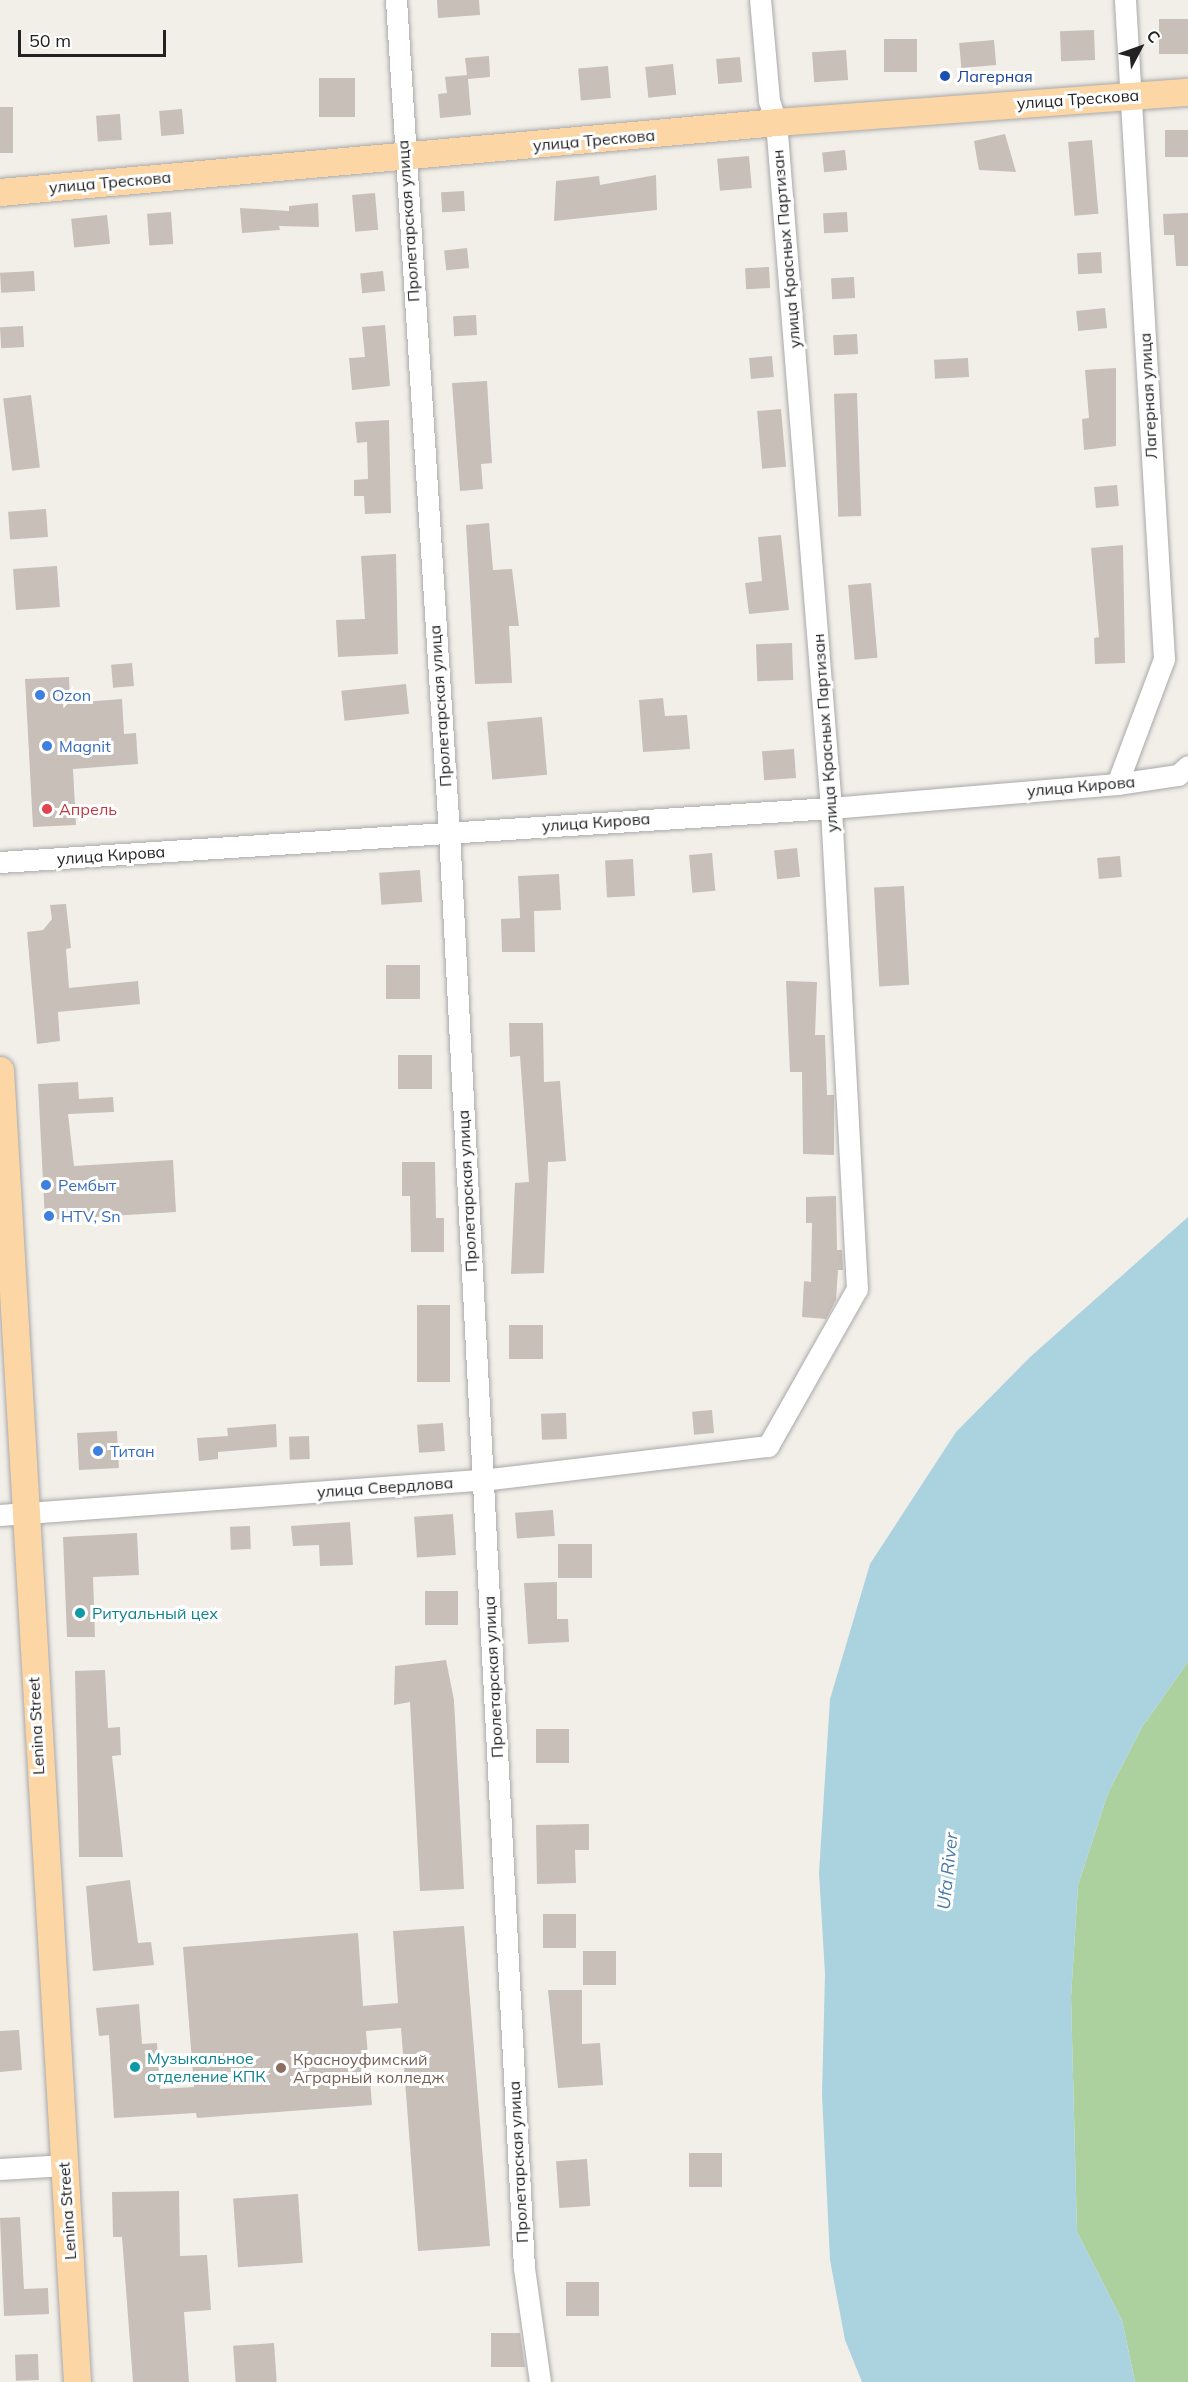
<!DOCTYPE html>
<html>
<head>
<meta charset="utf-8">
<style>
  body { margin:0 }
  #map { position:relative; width:1188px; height:2382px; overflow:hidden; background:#f2efe9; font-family:Mulish,sans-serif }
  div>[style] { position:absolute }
  .forest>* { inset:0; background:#add19e }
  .water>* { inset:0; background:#aad3df }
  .building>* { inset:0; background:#c7bfb8; transform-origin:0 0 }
  .roads { filter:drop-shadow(0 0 2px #a9a9a9) drop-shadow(0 0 2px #a9a9a9) }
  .minor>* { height:21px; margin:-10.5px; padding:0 10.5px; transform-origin:10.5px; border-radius:10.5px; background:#fff }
  .major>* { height:27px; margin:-13.5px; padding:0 13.5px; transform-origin:13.5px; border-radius:13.5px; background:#fcd6a4 }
  .dots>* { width:16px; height:16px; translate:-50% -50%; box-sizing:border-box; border:3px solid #fff; border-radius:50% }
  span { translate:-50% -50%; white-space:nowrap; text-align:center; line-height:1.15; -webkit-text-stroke:6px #fff; paint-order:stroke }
  .transit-label { font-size:16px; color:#164399 }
  .left { translate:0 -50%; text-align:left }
  .street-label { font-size:16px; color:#222 }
  .shop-label { font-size:16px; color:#366cbe }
  .health-label { font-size:16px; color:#be3a42 }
  .culture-label { font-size:16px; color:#0d838f }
  .education-label { font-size:16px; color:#785e54 }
  .water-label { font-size:18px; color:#4a7aab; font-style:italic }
  .north { position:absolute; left:1110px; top:18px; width:60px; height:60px; -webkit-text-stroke:4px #fff; paint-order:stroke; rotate:49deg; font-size:16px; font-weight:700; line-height:24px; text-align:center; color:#222 }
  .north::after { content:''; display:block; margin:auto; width:21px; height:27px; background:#222; clip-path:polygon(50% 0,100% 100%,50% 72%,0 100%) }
  .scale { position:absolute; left:18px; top:30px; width:148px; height:27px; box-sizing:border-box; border:3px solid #222; border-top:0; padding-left:8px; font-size:18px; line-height:21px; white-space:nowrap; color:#222; -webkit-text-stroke:4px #fff; paint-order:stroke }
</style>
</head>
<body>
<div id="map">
  <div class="forest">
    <i style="clip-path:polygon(1188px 1662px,1188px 2382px,1135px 2382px,1122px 2320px,1077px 2232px,1071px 1997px,1078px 1885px,1108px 1793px,1142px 1727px)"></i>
  </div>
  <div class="water">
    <i style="clip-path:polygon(1188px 1217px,1188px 1662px,1142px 1727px,1108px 1793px,1078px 1885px,1071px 1997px,1077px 2232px,1122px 2320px,1135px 2382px,862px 2382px,845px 2340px,830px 2260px,822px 2094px,825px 1974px,819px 1873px,830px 1699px,870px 1564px,956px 1432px,1029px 1358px)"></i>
  </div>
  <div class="building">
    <i style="clip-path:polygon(437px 0,479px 0,480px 15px,438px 18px)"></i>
    <i style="left:1188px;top:19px;width:35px;height:29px;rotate:90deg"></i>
    <i style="left:1094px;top:30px;width:30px;height:34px;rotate:88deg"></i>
    <i style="left:884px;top:39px;width:33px;height:33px"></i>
    <i style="left:994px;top:40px;width:25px;height:35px;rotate:85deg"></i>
    <i style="left:846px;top:50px;width:30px;height:34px;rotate:86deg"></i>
    <i style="clip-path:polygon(489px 56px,490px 77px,468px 79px,471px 115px,440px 118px,438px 94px,447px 93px,445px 77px,467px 75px,465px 58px)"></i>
    <i style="left:740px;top:57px;width:25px;height:24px;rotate:85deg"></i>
    <i style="left:673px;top:64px;width:31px;height:28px;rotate:84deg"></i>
    <i style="left:608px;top:66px;width:32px;height:30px;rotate:85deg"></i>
    <i style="left:319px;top:78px;width:36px;height:39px"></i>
    <i style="left:0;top:107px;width:13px;height:46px"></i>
    <i style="left:182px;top:109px;width:25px;height:23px;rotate:85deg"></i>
    <i style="left:120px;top:114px;width:26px;height:24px;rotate:86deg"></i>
    <i style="left:1188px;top:130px;width:27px;height:23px;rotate:90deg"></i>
    <i style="clip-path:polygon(1005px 134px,1016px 172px,979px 170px,974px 141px)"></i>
    <i style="left:1092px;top:140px;width:74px;height:24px;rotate:85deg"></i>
    <i style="left:845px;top:150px;width:20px;height:23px;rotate:84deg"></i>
    <i style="left:749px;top:156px;width:32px;height:32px;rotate:85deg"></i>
    <i style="clip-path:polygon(656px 175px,657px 210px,554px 221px,556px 181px,599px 176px,600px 185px)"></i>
    <i style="left:464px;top:191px;width:20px;height:23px;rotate:87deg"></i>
    <i style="left:375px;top:193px;width:37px;height:23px;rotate:85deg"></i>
    <i style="clip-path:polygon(318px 203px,319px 227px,279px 226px,280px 230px,242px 233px,240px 208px,289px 211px,289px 206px)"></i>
    <i style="left:171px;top:212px;width:32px;height:24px;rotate:86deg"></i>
    <i style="left:847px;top:212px;width:20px;height:24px;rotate:87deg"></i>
    <i style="clip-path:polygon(1188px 213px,1188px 266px,1176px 266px,1174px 235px,1164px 235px,1163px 214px)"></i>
    <i style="left:107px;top:215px;width:29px;height:36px;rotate:84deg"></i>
    <i style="left:467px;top:248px;width:20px;height:23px;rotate:84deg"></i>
    <i style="left:1101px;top:252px;width:21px;height:24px;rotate:87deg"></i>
    <i style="left:769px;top:267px;width:21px;height:24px;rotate:87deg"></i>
    <i style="left:34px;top:271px;width:20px;height:34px;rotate:87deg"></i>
    <i style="left:383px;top:271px;width:20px;height:23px;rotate:84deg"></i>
    <i style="left:854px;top:277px;width:21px;height:23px;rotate:87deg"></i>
    <i style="left:1105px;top:308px;width:20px;height:29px;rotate:84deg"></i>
    <i style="left:476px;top:315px;width:20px;height:23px;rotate:87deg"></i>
    <i style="clip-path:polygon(385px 325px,390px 386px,352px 390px,349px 358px,365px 357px,362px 327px)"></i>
    <i style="left:23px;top:326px;width:21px;height:23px;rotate:87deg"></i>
    <i style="left:857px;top:334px;width:20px;height:24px;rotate:87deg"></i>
    <i style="left:772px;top:356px;width:21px;height:23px;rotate:85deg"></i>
    <i style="left:968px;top:358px;width:19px;height:34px;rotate:87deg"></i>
    <i style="clip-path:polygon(1116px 368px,1116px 446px,1084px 450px,1082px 419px,1089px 418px,1085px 370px)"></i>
    <i style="clip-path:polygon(487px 381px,492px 463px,481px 464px,483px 489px,460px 491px,452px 383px)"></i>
    <i style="left:857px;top:393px;width:123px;height:23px;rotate:88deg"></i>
    <i style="left:31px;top:395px;width:73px;height:28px;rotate:83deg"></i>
    <i style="left:781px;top:409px;width:58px;height:24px;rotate:85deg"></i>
    <i style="clip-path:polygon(389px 420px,391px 513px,365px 514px,364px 496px,354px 496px,354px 480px,368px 479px,367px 442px,357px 443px,355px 422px)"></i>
    <i style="left:1117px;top:485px;width:21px;height:23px;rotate:85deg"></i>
    <i style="left:46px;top:509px;width:28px;height:38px;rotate:86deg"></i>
    <i style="clip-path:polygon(489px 523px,493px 570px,512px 569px,519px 626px,509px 626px,512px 683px,475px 684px,466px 525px)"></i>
    <i style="clip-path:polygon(781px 535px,789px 610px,749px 614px,745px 583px,762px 581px,758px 537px)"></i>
    <i style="clip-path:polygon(1123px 545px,1125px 663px,1095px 664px,1094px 638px,1099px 637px,1091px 548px)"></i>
    <i style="clip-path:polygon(396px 554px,398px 654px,338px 657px,336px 620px,365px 619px,361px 556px)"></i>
    <i style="left:57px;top:566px;width:41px;height:44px;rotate:86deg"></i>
    <i style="left:871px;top:583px;width:75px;height:23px;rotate:85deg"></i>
    <i style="left:792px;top:643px;width:37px;height:36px;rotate:88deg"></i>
    <i style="left:132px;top:663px;width:23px;height:21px;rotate:85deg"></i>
    <i style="clip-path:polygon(69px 677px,70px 703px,122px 699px,124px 734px,136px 733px,138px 764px,73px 769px,76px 825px,33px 827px,25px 679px)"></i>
    <i style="left:406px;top:684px;width:30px;height:65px;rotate:84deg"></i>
    <i style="clip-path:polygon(663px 698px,665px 716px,687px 715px,690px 749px,643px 752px,639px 700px)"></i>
    <i style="left:542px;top:717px;width:58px;height:55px;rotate:85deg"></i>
    <i style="left:794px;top:749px;width:29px;height:32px;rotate:86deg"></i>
    <i style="left:797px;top:848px;width:29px;height:23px;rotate:84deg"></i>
    <i style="left:712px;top:853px;width:38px;height:23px;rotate:85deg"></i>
    <i style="left:1120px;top:856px;width:21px;height:23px;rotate:85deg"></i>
    <i style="left:633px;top:859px;width:37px;height:28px;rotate:87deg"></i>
    <i style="left:420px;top:870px;width:32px;height:41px;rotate:86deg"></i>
    <i style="clip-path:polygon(559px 874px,561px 910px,534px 911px,535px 952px,502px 952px,501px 919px,520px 918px,518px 876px)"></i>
    <i style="left:904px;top:886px;width:99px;height:30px;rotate:87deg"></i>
    <i style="clip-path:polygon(66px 904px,71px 948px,66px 949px,69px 988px,138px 981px,140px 1004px,58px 1012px,60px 1041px,37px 1044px,27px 932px,43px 930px,52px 919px,50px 905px)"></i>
    <i style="left:420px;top:965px;width:34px;height:34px;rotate:90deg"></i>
    <i style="clip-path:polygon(786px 981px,817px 982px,815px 1035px,825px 1035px,827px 1095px,834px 1095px,834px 1155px,803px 1154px,802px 1072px,790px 1072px)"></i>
    <i style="clip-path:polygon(509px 1023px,543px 1023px,544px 1082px,560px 1081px,566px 1161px,548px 1162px,544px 1273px,511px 1274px,515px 1183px,529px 1182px,520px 1056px,510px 1057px)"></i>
    <i style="left:398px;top:1055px;width:34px;height:34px"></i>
    <i style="clip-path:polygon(78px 1082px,79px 1099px,113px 1097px,114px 1112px,68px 1114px,74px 1166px,173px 1160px,176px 1212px,45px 1220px,38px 1084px)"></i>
    <i style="clip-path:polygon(402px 1162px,435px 1162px,436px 1218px,444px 1218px,444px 1252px,411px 1252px,410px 1196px,402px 1196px)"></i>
    <i style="clip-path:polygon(836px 1196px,837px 1250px,842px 1250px,843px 1270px,838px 1270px,836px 1300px,826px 1319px,802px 1317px,804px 1281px,811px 1282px,812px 1223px,806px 1223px,806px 1197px)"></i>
    <i style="left:417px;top:1305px;width:33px;height:77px"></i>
    <i style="left:543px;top:1325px;width:34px;height:34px;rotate:90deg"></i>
    <i style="left:712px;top:1410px;width:23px;height:20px;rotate:85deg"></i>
    <i style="left:566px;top:1413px;width:26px;height:25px;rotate:88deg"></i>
    <i style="left:443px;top:1423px;width:28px;height:26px;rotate:86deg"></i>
    <i style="clip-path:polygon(276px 1424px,277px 1447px,218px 1452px,218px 1459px,199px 1461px,197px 1438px,228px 1436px,227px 1428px)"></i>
    <i style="left:117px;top:1431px;width:37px;height:40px;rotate:87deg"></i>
    <i style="left:309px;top:1436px;width:23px;height:20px;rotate:88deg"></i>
    <i style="left:553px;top:1510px;width:26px;height:38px;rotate:86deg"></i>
    <i style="left:453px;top:1514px;width:41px;height:39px;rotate:86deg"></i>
    <i style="clip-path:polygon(350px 1522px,353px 1565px,320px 1566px,319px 1545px,293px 1546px,291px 1526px)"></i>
    <i style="left:250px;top:1526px;width:23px;height:20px;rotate:88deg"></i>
    <i style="clip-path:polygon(137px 1533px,139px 1575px,93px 1577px,95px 1637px,67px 1637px,63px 1537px)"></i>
    <i style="left:558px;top:1544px;width:34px;height:34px"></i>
    <i style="clip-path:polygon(557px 1582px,557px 1619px,568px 1619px,569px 1642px,528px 1644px,524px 1583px)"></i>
    <i style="left:425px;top:1591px;width:33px;height:34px"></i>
    <i style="clip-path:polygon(446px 1660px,454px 1700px,464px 1889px,420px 1891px,410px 1702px,394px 1705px,395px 1666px)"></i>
    <i style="clip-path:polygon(105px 1670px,108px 1728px,120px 1727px,121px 1755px,112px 1756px,123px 1857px,79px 1857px,75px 1671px)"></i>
    <i style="left:536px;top:1729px;width:33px;height:34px"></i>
    <i style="clip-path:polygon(589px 1824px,589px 1850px,575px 1850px,576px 1883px,537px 1884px,536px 1825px)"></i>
    <i style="clip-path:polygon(130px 1880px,138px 1943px,151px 1942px,154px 1965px,93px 1971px,86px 1886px)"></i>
    <i style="left:543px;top:1914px;width:33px;height:34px"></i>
    <i style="clip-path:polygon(464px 1926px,490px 2246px,418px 2251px,401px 2028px,366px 2031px,372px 2105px,197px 2118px,196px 2113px,114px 2118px,109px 2035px,99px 2036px,96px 2008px,139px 2004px,142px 2044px,157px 2043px,160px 2089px,194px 2087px,183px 1947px,358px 1933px,363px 2006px,398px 2003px,393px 1931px)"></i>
    <i style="left:583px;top:1951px;width:33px;height:34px"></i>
    <i style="clip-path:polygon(548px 1990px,582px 1990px,582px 2044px,600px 2043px,603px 2085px,558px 2088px)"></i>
    <i style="clip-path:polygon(19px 2030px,22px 2070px,0 2072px,0 2031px)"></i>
    <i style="left:689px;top:2153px;width:33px;height:34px"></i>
    <i style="left:587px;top:2159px;width:47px;height:31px;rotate:86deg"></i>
    <i style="clip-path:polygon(179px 2191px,180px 2256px,207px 2255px,211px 2310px,184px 2312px,189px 2382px,133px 2382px,122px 2237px,113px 2237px,112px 2192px)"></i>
    <i style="left:298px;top:2194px;width:69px;height:65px;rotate:86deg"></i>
    <i style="clip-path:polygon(20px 2217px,24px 2289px,48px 2288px,49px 2314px,4px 2316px,0 2218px)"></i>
    <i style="left:566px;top:2282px;width:33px;height:34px"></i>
    <i style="clip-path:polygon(491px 2333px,520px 2333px,525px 2367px,491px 2367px)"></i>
    <i style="left:274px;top:2343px;width:39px;height:41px;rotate:86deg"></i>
    <i style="left:38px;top:2354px;width:26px;height:23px;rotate:88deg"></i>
  </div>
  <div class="roads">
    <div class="minor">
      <i style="left:396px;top:0;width:834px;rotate:86.36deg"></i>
      <i style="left:449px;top:832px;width:1438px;rotate:87.01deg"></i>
      <i style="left:524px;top:2268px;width:115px;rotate:82deg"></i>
      <i style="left:1117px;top:784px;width:134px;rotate:-69.4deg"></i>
      <i style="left:1164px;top:659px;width:660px;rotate:-93.39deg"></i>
      <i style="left:0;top:862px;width:833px;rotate:-3.72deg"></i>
      <i style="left:831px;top:808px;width:287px;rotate:-4.8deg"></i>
      <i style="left:1117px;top:784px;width:62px;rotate:-8.4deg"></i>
      <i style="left:1178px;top:775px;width:13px;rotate:-42deg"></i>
      <i style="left:0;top:1515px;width:483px;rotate:-4.2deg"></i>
      <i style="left:482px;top:1480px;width:288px;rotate:-6.8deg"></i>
      <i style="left:768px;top:1446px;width:180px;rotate:-60.5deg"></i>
      <i style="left:857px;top:1289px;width:482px;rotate:-93.1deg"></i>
      <i style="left:831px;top:808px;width:688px;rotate:-94.58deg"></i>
      <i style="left:776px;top:122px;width:23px;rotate:-108deg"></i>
      <i style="left:769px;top:100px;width:100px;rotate:-95.1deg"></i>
      <i style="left:0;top:2169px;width:65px;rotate:-3.5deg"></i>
    </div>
    <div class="major">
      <i style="left:0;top:192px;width:779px;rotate:-5.15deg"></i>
      <i style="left:776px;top:122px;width:413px;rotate:-4.2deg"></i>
      <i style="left:0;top:1070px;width:1314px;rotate:86.64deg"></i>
    </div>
  </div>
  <div class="dots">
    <i style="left:945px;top:76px;background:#1a4fb4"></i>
    <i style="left:40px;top:695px;background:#3f7fe0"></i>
    <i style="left:47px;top:746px;background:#3f7fe0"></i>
    <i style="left:47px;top:809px;background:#e0444e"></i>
    <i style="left:46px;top:1185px;background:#3f7fe0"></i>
    <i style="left:49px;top:1216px;background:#3f7fe0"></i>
    <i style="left:98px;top:1451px;background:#3f7fe0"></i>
    <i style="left:80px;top:1613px;background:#0f9aa8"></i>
    <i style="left:135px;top:2067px;background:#0f9aa8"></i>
    <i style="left:281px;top:2068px;background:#8d6e63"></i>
  </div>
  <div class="transit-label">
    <span class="left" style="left:957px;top:76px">Лагерная</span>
  </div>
  <div class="street-label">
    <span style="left:1078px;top:99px;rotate:-4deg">улица Трескова</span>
    <span style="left:594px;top:140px;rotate:-5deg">улица Трескова</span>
    <span style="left:110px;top:182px;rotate:-5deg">улица Трескова</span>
    <span style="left:408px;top:221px;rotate:-94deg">Пролетарская улица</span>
    <span style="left:786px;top:249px;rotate:-95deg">улица Красных Партизан</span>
    <span style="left:1148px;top:396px;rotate:-93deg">Лагерная улица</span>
    <span style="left:440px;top:706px;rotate:-94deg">Пролетарская улица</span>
    <span style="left:825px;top:733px;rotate:-94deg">улица Красных Партизан</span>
    <span style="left:1081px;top:786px;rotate:-5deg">улица Кирова</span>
    <span style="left:596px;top:822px;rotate:-4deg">улица Кирова</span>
    <span style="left:111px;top:855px;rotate:-4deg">улица Кирова</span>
    <span style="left:467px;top:1191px;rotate:-93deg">Пролетарская улица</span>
    <span style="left:385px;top:1487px;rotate:-4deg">улица Свердлова</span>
    <span style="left:493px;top:1677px;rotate:-93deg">Пролетарская улица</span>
    <span style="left:36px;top:1726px;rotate:-93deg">Lenina Street</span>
    <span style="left:518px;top:2162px;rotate:-93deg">Пролетарская улица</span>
    <span style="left:67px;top:2211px;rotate:-94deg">Lenina Street</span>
  </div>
  <div class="shop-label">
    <span class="left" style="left:52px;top:695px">Ozon</span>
    <span class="left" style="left:59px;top:746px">Magnit</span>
    <span class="left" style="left:58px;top:1185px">Рембыт</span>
    <span class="left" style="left:61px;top:1216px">HTV, Sn</span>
    <span class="left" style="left:110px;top:1451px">Титан</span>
  </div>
  <div class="health-label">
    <span class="left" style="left:59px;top:809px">Апрель</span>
  </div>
  <div class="culture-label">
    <span class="left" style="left:92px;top:1613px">Ритуальный цех</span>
    <span class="left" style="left:147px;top:2067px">Музыкальное<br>отделение КПК</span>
  </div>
  <div class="education-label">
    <span class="left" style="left:293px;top:2068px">Красноуфимский<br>Аграрный колледж</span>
  </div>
  <div class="water-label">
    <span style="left:948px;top:1871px;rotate:-84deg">Ufa River</span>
  </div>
  <div class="north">С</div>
  <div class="scale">50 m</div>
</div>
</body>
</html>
